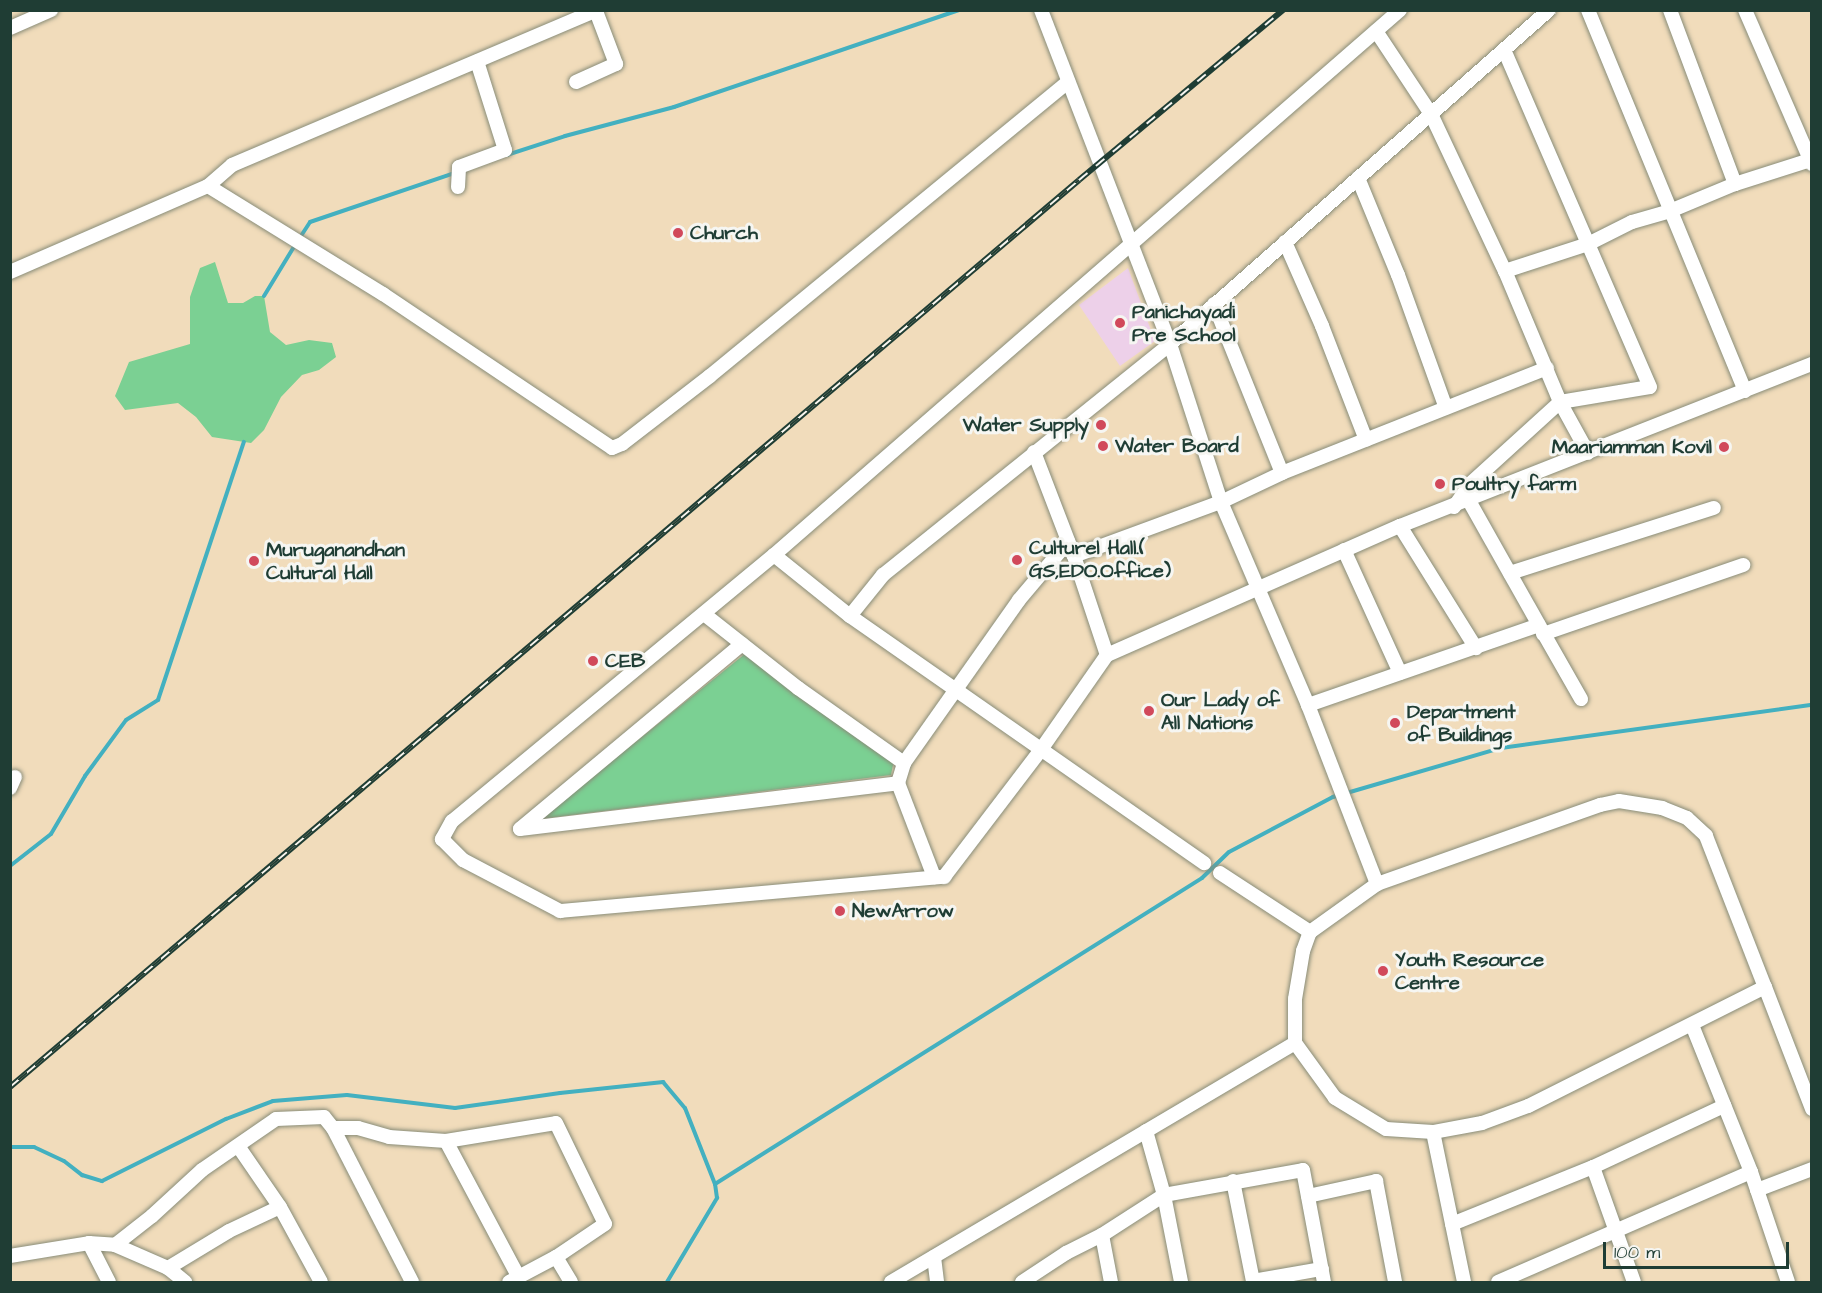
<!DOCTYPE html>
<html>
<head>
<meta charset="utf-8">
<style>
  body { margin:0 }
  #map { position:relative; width:1822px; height:1293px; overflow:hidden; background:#f1dcbb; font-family:"Architects Daughter",sans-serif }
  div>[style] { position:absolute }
  .built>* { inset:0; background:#edd0e9 }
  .green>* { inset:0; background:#7bd093 }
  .stream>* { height:4px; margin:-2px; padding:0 2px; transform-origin:2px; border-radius:2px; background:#43b0c0 }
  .roads { filter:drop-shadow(0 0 2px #888c78) drop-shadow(0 0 2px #888c78) }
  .street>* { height:14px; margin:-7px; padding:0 7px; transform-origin:7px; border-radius:7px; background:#fff }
  .rail>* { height:6px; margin-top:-3px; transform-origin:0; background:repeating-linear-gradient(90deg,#f6f6f2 0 11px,#1f3d34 0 22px); box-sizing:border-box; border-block:2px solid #1f3d34 }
  .dots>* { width:16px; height:16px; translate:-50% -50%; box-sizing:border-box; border:3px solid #f6f6f2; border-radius:50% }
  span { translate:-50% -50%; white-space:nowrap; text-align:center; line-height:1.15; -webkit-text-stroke:6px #f6f6f2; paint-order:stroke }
  .poi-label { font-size:20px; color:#1f3d34; font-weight:700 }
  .left { translate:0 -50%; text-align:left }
  .right { translate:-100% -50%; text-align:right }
  .frame { position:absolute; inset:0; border:12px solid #1f3d34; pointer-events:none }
  .scale { position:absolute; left:1603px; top:1242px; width:186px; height:27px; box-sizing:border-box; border:3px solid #1f3d34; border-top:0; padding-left:8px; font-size:18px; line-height:21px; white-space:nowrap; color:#1f3d34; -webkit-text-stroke:4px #f6f6f2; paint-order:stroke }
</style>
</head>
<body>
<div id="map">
  <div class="built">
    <i style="clip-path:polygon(1128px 268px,1155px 341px,1120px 366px,1079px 305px)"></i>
  </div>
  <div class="green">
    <i style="clip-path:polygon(215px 262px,228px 303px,243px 303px,255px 296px,264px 296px,270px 332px,286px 345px,309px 340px,332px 343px,336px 357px,319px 370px,302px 375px,281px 397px,264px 430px,251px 443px,212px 437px,196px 417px,178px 403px,125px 410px,115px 396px,129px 362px,190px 344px,190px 297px,200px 268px)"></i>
    <i style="clip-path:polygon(746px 653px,894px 760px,891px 775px,540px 819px)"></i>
  </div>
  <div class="stream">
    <i style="left:507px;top:155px;width:61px;rotate:-18.1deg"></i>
    <i style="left:565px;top:136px;width:113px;rotate:-14.9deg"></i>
    <i style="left:674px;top:107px;width:301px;rotate:-18.8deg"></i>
    <i style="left:299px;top:239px;width:20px;rotate:-57deg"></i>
    <i style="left:310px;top:222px;width:153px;rotate:-18.7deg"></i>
    <i style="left:264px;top:296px;width:60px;rotate:-58.7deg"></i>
    <i style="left:10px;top:866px;width:52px;rotate:-38deg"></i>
    <i style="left:51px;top:834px;width:67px;rotate:-59.6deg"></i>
    <i style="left:85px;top:776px;width:69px;rotate:-53.8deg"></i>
    <i style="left:126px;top:720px;width:38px;rotate:-32deg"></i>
    <i style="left:158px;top:700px;width:272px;rotate:-71.6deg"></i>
    <i style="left:10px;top:1147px;width:24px"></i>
    <i style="left:34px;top:1147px;width:33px;rotate:25deg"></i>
    <i style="left:64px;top:1161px;width:23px;rotate:38deg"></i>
    <i style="left:82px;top:1175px;width:21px;rotate:17deg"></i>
    <i style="left:102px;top:1181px;width:139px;rotate:-26.6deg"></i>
    <i style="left:226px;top:1119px;width:50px;rotate:-21deg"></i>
    <i style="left:273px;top:1101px;width:74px;rotate:-4.6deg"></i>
    <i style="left:347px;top:1095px;width:109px;rotate:6.9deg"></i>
    <i style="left:455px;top:1108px;width:106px;rotate:-8.1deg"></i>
    <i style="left:560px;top:1093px;width:104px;rotate:-6.1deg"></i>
    <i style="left:663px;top:1082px;width:34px;rotate:50deg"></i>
    <i style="left:685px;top:1108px;width:82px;rotate:68.5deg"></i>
    <i style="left:715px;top:1184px;width:575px;rotate:-32.14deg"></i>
    <i style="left:1202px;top:878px;width:37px;rotate:-44deg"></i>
    <i style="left:1229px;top:852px;width:118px;rotate:-27.9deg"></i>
    <i style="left:1333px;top:797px;width:175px;rotate:-16.3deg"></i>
    <i style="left:1501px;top:748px;width:314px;rotate:-7.9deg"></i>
    <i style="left:667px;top:1282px;width:98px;rotate:-59.2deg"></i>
    <i style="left:717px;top:1198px;width:14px;rotate:-98deg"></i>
  </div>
  <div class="roads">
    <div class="street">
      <i style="left:1041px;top:10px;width:358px;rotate:68.9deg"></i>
      <i style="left:1170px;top:344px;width:166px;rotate:72.1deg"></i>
      <i style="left:1221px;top:502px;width:221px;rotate:66.8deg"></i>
      <i style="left:1308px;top:705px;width:192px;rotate:68.9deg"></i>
      <i style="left:1400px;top:10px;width:830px;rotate:138.96deg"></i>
      <i style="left:774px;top:555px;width:418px;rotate:140.4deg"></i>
      <i style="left:452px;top:821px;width:21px;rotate:119deg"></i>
      <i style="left:442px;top:839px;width:30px;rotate:45deg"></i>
      <i style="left:463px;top:860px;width:110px;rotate:27.7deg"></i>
      <i style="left:560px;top:911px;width:386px;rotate:-5.1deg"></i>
      <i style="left:944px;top:877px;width:158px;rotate:-52.7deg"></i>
      <i style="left:1040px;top:751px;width:117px;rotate:-55.1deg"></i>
      <i style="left:1107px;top:655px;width:320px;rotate:-23.8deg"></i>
      <i style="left:1400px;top:526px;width:443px;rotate:-21.5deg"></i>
      <i style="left:1588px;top:10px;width:412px;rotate:67.6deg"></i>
      <i style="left:1670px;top:10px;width:186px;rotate:69.5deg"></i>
      <i style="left:1745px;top:10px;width:168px;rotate:66.5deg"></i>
      <i style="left:10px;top:28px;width:45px;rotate:-23.7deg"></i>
      <i style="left:1376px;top:31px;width:100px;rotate:56.5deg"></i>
      <i style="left:1431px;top:114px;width:174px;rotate:64.8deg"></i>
      <i style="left:1505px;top:271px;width:142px;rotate:67.2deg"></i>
      <i style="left:1560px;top:402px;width:58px;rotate:61.2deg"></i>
      <i style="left:576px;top:82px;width:44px;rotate:-24.2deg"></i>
      <i style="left:616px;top:64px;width:57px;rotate:-110.7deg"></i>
      <i style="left:1358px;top:178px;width:105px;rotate:67.6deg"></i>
      <i style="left:1398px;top:275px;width:141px;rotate:70.2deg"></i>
      <i style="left:208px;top:186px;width:206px;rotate:31.7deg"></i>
      <i style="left:383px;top:294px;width:276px;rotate:33.9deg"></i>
      <i style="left:612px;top:448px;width:11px;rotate:-22deg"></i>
      <i style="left:622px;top:444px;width:111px;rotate:-37.7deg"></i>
      <i style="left:710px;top:376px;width:463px;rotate:-39.4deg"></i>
      <i style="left:458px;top:187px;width:20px;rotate:-87deg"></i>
      <i style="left:459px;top:167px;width:49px;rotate:-20.3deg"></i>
      <i style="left:505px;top:150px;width:93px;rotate:-107.5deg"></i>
      <i style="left:1285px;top:242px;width:92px;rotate:66.2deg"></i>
      <i style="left:1322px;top:326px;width:122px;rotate:68.9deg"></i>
      <i style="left:1505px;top:271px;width:87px;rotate:-18deg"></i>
      <i style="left:1588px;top:244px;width:49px;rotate:-26.6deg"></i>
      <i style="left:1632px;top:222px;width:40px;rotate:-16deg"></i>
      <i style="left:1670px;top:211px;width:70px;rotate:-22.6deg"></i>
      <i style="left:1735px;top:184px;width:79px;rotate:-17.7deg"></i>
      <i style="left:10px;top:272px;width:216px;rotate:-23.5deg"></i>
      <i style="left:208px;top:186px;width:32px;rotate:-41deg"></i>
      <i style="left:232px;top:165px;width:397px;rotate:-23deg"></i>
      <i style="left:1214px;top:304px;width:182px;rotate:68.1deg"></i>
      <i style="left:1034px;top:452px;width:111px;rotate:69deg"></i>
      <i style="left:1074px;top:556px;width:104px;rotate:71.6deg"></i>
      <i style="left:1454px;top:507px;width:28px;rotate:-55deg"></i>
      <i style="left:1470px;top:484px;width:122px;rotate:-42.3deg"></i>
      <i style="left:1560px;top:402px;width:91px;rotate:-9.5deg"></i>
      <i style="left:1650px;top:387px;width:367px;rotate:-113.4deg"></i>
      <i style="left:1400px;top:526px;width:144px;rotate:58.1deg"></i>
      <i style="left:1344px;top:550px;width:135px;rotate:65.5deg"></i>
      <i style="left:774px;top:555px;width:97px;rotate:38.8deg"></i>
      <i style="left:850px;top:616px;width:432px;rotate:34.9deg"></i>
      <i style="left:1074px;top:556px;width:157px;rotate:-20.2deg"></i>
      <i style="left:1221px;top:502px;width:68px;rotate:-25.4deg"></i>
      <i style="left:1282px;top:473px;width:285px;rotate:-21.6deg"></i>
      <i style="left:1510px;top:573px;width:214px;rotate:-17.7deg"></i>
      <i style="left:704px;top:614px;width:120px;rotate:38.2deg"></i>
      <i style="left:798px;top:688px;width:130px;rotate:35.3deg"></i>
      <i style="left:850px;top:616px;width:53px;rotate:-51.2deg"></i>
      <i style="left:883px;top:575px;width:368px;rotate:-38.8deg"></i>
      <i style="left:1170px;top:344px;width:505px;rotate:-41.39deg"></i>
      <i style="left:1540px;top:627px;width:83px;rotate:60.3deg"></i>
      <i style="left:1543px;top:634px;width:212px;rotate:-19deg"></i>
      <i style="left:742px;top:644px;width:289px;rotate:140.2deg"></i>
      <i style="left:520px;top:829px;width:381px;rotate:-6.9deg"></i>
      <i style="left:898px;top:783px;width:21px;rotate:-73deg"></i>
      <i style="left:904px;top:763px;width:199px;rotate:-54.8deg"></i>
      <i style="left:1019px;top:600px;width:76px;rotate:-49.8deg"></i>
      <i style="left:1308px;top:705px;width:244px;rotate:-19.1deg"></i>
      <i style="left:1539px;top:625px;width:142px;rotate:-119.4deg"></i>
      <i style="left:898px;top:783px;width:101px;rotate:69deg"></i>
      <i style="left:10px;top:788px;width:12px;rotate:-66deg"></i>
      <i style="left:1619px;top:801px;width:44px;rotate:9.2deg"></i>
      <i style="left:1662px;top:808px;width:27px;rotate:22deg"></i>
      <i style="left:1687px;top:818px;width:26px;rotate:43deg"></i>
      <i style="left:1706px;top:836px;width:162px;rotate:68.7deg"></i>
      <i style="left:1765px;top:987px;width:265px;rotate:153.3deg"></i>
      <i style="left:1528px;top:1106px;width:49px;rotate:159.7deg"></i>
      <i style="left:1482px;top:1123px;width:50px;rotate:169.6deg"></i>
      <i style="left:1433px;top:1132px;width:47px;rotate:-176.3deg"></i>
      <i style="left:1386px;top:1129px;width:60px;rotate:-148.7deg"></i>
      <i style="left:1335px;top:1098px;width:68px;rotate:-126deg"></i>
      <i style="left:1295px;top:1043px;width:44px;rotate:-90deg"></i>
      <i style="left:1295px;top:999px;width:49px;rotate:-80.5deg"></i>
      <i style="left:1303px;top:951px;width:20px;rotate:-70deg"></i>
      <i style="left:1310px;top:932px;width:82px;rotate:-35.6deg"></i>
      <i style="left:1377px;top:884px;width:237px;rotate:-19.5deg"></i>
      <i style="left:1600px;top:805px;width:19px;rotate:-12deg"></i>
      <i style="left:1220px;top:873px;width:108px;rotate:33.2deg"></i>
      <i style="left:1765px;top:987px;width:131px;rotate:68.9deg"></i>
      <i style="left:1692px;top:1025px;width:158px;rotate:68.1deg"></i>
      <i style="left:1751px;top:1172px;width:116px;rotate:71.4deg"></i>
      <i style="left:333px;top:1128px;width:25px"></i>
      <i style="left:358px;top:1128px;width:32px;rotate:16deg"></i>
      <i style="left:389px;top:1137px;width:57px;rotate:4deg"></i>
      <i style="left:446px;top:1141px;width:111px;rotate:-9.3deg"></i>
      <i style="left:556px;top:1123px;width:112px;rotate:64.1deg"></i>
      <i style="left:605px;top:1224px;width:59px;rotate:146deg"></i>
      <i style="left:556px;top:1257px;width:53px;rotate:152deg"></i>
      <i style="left:1146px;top:1131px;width:66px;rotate:74.3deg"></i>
      <i style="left:1164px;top:1195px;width:89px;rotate:78.9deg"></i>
      <i style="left:1433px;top:1132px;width:153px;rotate:78.3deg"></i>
      <i style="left:446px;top:1141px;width:155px;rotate:61.9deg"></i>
      <i style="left:238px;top:1146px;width:74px;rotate:55.5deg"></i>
      <i style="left:280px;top:1207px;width:85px;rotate:61.3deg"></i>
      <i style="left:1593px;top:1167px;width:122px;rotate:70.4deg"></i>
      <i style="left:1233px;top:1181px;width:102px;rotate:78.7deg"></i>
      <i style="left:1253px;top:1281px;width:70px;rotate:-9.9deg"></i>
      <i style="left:1757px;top:1190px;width:59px;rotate:-20.9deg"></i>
      <i style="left:1308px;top:1196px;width:70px;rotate:-12.4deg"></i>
      <i style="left:1376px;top:1181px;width:103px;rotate:79.3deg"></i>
      <i style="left:1452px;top:1224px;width:152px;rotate:-22deg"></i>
      <i style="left:1593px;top:1167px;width:145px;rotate:-25deg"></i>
      <i style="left:1102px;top:1235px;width:48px;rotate:79.2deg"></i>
      <i style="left:89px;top:1243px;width:44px;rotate:62.9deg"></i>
      <i style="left:115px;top:1245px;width:47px;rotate:-38.1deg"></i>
      <i style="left:152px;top:1216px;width:68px;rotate:-42.6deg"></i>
      <i style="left:202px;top:1170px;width:90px;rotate:-34.6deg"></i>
      <i style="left:276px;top:1119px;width:48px;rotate:-2.4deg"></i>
      <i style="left:324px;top:1117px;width:14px;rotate:51deg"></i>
      <i style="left:333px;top:1128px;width:173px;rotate:62.8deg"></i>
      <i style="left:10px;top:1256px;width:80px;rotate:-9.3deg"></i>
      <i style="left:89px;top:1243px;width:26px;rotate:4deg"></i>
      <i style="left:115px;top:1245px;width:58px;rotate:23.5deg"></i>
      <i style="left:168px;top:1268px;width:22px;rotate:39deg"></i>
      <i style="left:556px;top:1257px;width:29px;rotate:59deg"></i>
      <i style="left:934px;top:1257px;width:25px;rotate:83deg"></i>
      <i style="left:168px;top:1268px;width:71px;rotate:-31.2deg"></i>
      <i style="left:229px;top:1231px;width:56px;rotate:-25.2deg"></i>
      <i style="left:891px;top:1282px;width:469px;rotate:-30.6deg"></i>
      <i style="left:1022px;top:1282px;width:53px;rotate:-33.4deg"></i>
      <i style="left:1066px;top:1253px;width:40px;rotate:-26.6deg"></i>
      <i style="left:1102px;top:1235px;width:74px;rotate:-32.8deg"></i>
      <i style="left:1164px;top:1195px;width:141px;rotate:-10.2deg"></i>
      <i style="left:1303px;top:1170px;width:114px;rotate:79.4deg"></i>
      <i style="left:1498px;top:1282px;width:276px;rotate:-23.5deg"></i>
    </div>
  </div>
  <div class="rail">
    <i style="left:10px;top:1087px;width:1402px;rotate:-40.31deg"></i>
    <i style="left:1079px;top:180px;width:266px;rotate:-39.8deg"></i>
  </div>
  <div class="dots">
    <i style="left:678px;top:233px;background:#d1495b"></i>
    <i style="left:1120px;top:323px;background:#d1495b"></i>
    <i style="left:1101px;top:425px;background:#d1495b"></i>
    <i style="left:1103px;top:446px;background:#d1495b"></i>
    <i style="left:1724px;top:447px;background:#d1495b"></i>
    <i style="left:1440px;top:484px;background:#d1495b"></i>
    <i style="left:1017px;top:560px;background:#d1495b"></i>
    <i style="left:254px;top:561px;background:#d1495b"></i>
    <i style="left:593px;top:661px;background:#d1495b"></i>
    <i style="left:1149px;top:711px;background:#d1495b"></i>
    <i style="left:1395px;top:723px;background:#d1495b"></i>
    <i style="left:840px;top:911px;background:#d1495b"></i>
    <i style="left:1383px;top:971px;background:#d1495b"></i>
  </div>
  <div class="poi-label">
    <span class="left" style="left:690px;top:233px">Church</span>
    <span class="left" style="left:1132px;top:324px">Panichayadi<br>Pre School</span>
    <span class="right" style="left:1089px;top:425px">Water Supply</span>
    <span class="left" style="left:1115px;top:446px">Water Board</span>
    <span class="right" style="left:1712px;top:447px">Maariamman Kovil</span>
    <span class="left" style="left:1452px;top:484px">Poultry farm</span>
    <span class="left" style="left:1029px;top:560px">Culturel Hall.(<br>GS,EDO.Office)</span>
    <span class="left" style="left:266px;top:562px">Muruganandhan<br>Cultural Hall</span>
    <span class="left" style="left:605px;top:661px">CEB</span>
    <span class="left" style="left:1161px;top:712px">Our Lady of<br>All Nations</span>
    <span class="left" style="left:1407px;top:724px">Department<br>of Buildings</span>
    <span class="left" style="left:852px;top:911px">NewArrow</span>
    <span class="left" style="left:1395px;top:972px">Youth Resource<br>Centre</span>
  </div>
  <div class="frame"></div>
  <div class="scale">100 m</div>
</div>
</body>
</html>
